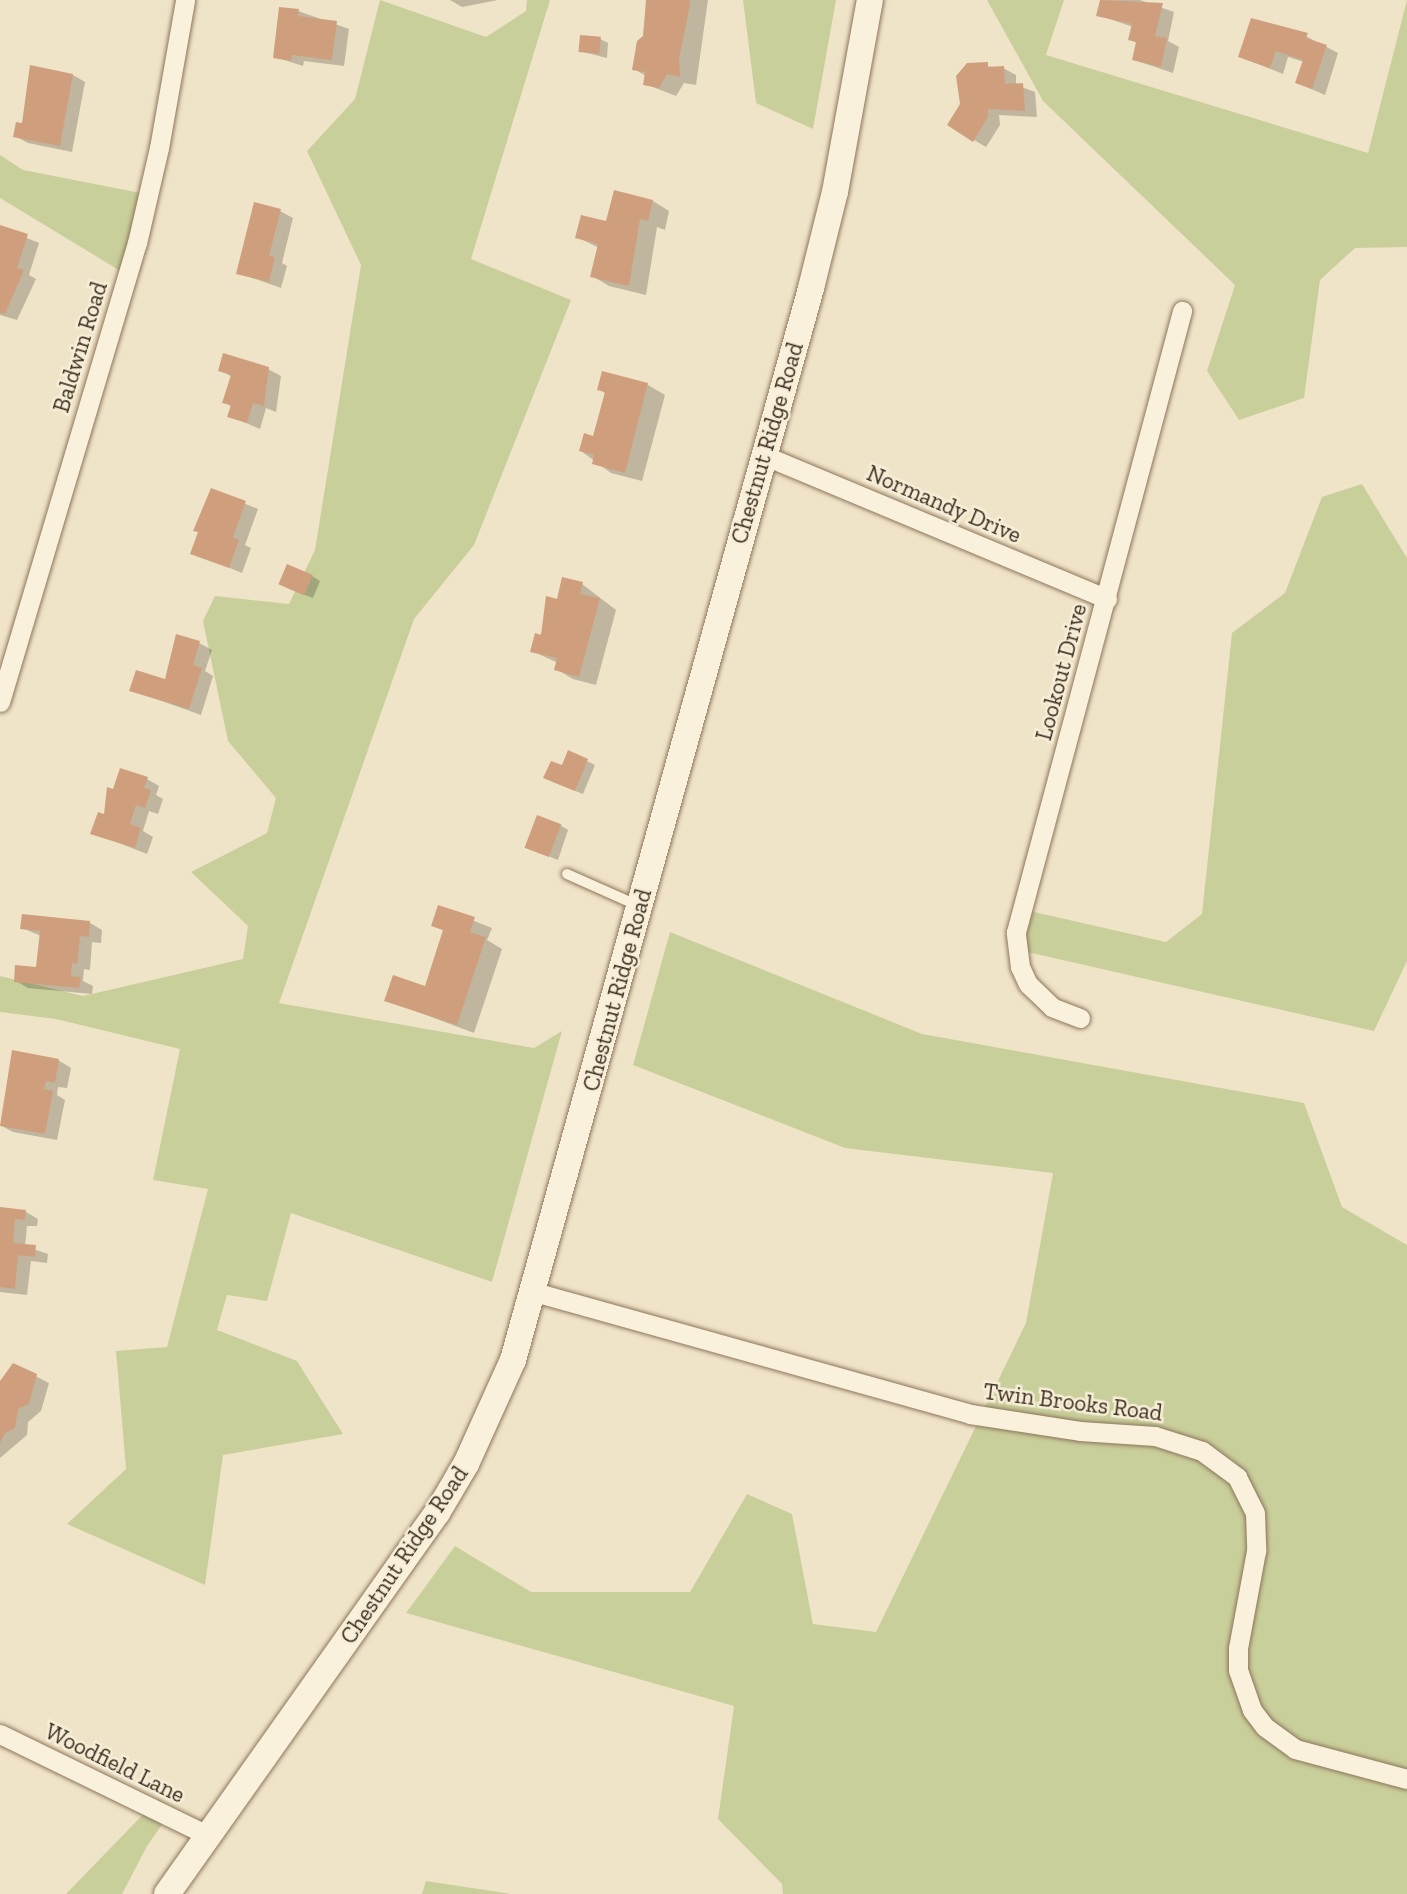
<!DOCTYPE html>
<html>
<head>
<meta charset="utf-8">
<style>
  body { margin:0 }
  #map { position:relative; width:1407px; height:1894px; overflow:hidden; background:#f0e4c8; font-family:"Zilla Slab",serif }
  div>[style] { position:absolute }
  .green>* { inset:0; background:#c9cf9b }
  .shadow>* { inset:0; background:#0003 }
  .building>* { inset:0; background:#cf9f7d; transform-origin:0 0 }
  .roads { filter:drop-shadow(0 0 2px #8d765c) drop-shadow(0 0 2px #8d765c) }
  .lane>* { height:10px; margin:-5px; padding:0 5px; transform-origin:5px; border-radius:5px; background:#faf1dc }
  .street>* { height:19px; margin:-9.5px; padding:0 9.5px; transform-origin:9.5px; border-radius:9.5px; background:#faf1dc }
  .secondary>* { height:26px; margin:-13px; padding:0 13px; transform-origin:13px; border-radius:13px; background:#faf1dc }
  span { translate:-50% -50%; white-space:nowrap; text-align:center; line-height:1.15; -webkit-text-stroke:5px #f7eed8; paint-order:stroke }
  .street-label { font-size:23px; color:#3d2e20 }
</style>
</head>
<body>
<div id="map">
  <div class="green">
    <i style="clip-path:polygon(380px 0,486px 37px,526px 11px,527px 0,550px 0,471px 259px,571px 300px,474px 545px,414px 619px,279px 1003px,534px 1048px,562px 1031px,492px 1282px,291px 1213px,267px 1301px,227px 1295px,217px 1330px,297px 1361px,343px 1434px,223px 1455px,205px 1585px,67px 1524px,126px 1469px,116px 1351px,167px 1347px,208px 1189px,153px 1180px,180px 1049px,56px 1019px,0 1012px,0 976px,83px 996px,243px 959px,248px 926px,191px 872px,267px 833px,276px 798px,228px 741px,203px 621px,215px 596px,289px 604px,315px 550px,361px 265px,307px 151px,355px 99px)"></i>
    <i style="clip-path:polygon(743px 0,836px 0,813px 129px,756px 103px)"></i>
    <i style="clip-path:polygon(987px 0,1064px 0,1046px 55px,1368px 153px,1407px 0,1407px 247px,1355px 248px,1320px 280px,1304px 398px,1239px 420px,1207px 371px,1235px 285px,1043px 101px)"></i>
    <i style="clip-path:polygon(0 155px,23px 170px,151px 195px,132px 278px,0 198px)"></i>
    <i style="clip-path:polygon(1362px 484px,1407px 558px,1407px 961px,1374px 1031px,1023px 951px,1021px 909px,1166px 942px,1202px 914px,1232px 633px,1285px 593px,1322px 497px)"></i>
    <i style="clip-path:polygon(670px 932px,922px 1034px,1304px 1103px,1342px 1207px,1407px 1245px,1407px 1894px,783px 1894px,782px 1884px,718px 1819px,734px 1706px,406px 1613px,455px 1546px,531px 1592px,690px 1592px,747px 1494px,792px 1514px,813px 1624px,876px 1632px,1026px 1323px,1053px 1173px,845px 1148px,633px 1065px)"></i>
    <i style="clip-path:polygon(158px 1799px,173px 1809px,147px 1846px,122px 1894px,66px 1894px)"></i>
    <i style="clip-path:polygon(426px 1881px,511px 1894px,422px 1894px)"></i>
  </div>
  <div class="shadow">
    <i style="clip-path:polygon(450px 0,498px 0,462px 7px)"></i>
    <i style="clip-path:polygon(647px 0,708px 0,696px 85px,684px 83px,676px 96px,645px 84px,646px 76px,634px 69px,650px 13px)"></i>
    <i style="clip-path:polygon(1102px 0,1140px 0,1174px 12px,1168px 41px,1179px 47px,1173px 73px,1134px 60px,1137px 43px,1130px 39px,1133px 27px,1098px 15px)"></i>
    <i style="clip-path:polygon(298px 11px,349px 29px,344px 66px,304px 61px,303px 66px,275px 57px)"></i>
    <i style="clip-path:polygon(1292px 29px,1338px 53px,1325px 95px,1297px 83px,1304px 62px,1288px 57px,1283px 74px,1240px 57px)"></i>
    <i style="clip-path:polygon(600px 39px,608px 43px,607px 58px,579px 51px)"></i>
    <i style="clip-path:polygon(968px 64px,1003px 68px,1016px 75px,1016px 85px,1035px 92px,1037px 117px,999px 115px,1000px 125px,986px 147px,974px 140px,962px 105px)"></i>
    <i style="clip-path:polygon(31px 67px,73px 75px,85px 82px,72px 152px,28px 143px,15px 136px,24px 125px)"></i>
    <i style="clip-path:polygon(653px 201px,669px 211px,665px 230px,657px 227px,646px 295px,609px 286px,592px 276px,599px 248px,577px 237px)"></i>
    <i style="clip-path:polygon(280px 211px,293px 218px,282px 263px,287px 266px,281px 288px,238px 273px)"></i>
    <i style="clip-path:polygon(0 227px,39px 243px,29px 275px,36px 279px,17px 320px,0 315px)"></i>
    <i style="clip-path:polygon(268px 369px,281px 376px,276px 412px,266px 408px,260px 429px,229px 416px,232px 407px,224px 402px,232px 377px,220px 370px)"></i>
    <i style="clip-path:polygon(603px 373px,648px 385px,665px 395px,642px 481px,611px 473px,581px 451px,595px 438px,606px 394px,599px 389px)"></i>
    <i style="clip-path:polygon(212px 490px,258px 509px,245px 545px,251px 548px,242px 573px,193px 553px)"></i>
    <i style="clip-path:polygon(312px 576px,320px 581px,313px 598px,289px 589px)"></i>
    <i style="clip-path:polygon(582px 584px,616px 610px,596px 685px,573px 679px,556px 669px,558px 663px,532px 651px,558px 601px)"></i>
    <i style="clip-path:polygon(199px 643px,212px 650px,205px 671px,213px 676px,201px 715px,131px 690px,167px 681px)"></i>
    <i style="clip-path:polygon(569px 752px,595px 765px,583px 794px,553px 782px)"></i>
    <i style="clip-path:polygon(147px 779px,159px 786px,156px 795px,163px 799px,158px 814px,149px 811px,143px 831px,153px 837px,147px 854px,93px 833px,105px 817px,108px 790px,114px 792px)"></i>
    <i style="clip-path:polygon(560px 825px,568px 830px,558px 860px,528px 848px)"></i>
    <i style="clip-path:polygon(439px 907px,492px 928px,487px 940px,502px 949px,474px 1033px,386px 1000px,426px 988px,444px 931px,433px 925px)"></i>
    <i style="clip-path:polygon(23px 916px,90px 923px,102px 930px,101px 943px,92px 942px,90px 970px,84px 969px,83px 981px,93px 986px,92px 994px,28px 988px,16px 981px,38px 969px,41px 936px,22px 928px)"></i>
    <i style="clip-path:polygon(58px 1060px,71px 1068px,67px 1088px,58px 1087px,57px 1095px,65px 1100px,57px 1140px,13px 1132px,0 1125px)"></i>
    <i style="clip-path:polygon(0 1209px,26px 1212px,38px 1219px,37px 1226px,27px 1226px,25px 1246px,48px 1254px,47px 1263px,31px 1261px,27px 1295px,0 1292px)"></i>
    <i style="clip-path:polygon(14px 1365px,49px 1383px,41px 1411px,28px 1422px,27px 1435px,0 1458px,0 1383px)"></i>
  </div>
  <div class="building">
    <i style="clip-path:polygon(646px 0,689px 0,690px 5px,679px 59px,680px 77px,667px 74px,659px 88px,643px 85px,645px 72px,632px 70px,637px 41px,643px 36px)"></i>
    <i style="clip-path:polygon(1100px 0,1163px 3px,1155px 36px,1167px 38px,1161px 67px,1132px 60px,1136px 42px,1128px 40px,1132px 24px,1096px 16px)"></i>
    <i style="clip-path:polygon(279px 7px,299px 9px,298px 16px,337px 21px,332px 60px,292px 55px,291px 61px,273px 58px)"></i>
    <i style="clip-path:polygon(1251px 18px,1308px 33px,1306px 38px,1327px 45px,1312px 89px,1295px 83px,1303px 60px,1276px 51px,1270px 68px,1238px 57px)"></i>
    <i style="left:580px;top:35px;width:21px;height:17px;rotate:5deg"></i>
    <i style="clip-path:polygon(988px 62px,988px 67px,1004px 66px,1005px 84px,1023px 83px,1025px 111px,988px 109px,988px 117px,973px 142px,947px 125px,960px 104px,956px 76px,967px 63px)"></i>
    <i style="clip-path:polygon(30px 65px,73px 74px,60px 146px,13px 137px,16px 122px,22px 123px)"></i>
    <i style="clip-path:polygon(614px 190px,653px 200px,648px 221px,640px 219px,629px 286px,590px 277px,598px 244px,575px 238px,581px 215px,606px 221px)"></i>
    <i style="clip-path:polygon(254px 202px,281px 209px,269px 256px,275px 257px,269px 282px,236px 274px)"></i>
    <i style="clip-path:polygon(0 225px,28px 234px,17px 268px,24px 270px,5px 314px,0 313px)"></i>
    <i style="clip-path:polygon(223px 353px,269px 367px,264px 406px,253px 403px,247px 423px,227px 417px,231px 405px,222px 403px,231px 375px,218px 371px)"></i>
    <i style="clip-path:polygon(602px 371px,648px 383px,625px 473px,592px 464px,594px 455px,579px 451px,584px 433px,593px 436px,605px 392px,597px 390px)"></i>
    <i style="clip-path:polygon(211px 488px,246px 501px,233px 537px,239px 540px,229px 568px,190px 554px,198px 532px,193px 531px)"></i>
    <i style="left:287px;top:564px;width:28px;height:22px;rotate:23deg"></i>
    <i style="clip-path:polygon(562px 577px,583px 582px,580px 594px,600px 598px,579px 677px,554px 670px,557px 658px,530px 652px,535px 633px,541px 635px,546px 596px,557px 599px)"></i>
    <i style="clip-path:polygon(176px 634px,200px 641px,193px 665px,202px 668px,189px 709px,129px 691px,136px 670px,165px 679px)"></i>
    <i style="clip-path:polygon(568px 750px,588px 759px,575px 791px,543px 778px,551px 761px,562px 765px)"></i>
    <i style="clip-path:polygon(120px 768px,148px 777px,144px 788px,151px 790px,145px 808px,136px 805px,130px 824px,141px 828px,135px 848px,90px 834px,98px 812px,104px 814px,107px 787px,113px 789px)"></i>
    <i style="left:537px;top:815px;width:26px;height:35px;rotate:21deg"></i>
    <i style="clip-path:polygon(438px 905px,475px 917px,470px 932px,486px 937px,457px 1025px,384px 1001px,393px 975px,425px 986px,443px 930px,431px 926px)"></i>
    <i style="clip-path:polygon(22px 914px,90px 921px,89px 937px,80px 936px,77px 964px,72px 963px,71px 976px,81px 977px,79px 988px,14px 982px,15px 965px,36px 967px,40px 931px,20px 929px)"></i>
    <i style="clip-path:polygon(12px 1050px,59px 1059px,55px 1083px,46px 1081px,44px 1089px,53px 1091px,45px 1134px,0 1126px)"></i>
    <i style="clip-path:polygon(0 1207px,26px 1210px,25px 1220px,15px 1219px,13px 1243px,36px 1245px,35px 1257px,18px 1255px,15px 1289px,0 1287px)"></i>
    <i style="clip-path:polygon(13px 1363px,37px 1374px,29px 1404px,18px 1409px,15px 1428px,5px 1433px,0 1443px,0 1381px)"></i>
  </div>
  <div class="roads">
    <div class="lane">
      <i style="left:567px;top:874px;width:79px;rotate:24deg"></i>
    </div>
    <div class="street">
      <i style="left:763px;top:455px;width:373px;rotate:22.7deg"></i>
      <i style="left:0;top:702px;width:479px;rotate:-73.4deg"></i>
      <i style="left:137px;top:243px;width:98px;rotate:-77deg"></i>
      <i style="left:159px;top:148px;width:150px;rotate:-80deg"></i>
      <i style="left:1080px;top:1018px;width:30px;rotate:-159deg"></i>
      <i style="left:1052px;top:1007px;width:33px;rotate:-136deg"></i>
      <i style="left:1028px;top:984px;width:19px;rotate:-115deg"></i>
      <i style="left:1020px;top:967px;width:35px;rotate:-97deg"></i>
      <i style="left:1016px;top:932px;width:643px;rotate:-75.03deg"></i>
      <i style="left:534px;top:1292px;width:453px;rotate:15.6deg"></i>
      <i style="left:970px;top:1414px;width:111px;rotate:8.8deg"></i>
      <i style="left:1080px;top:1431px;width:75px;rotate:3.8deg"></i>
      <i style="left:1155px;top:1436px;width:49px;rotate:17.7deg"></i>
      <i style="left:1202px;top:1451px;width:44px;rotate:36.6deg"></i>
      <i style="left:1237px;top:1477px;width:40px;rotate:63.4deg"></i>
      <i style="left:1255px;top:1513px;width:38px;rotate:88deg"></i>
      <i style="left:1256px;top:1551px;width:99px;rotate:100.5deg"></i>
      <i style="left:1238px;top:1648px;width:22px;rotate:90deg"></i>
      <i style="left:1238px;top:1670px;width:42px;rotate:70.7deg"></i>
      <i style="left:1252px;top:1710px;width:21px;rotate:53deg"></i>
      <i style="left:1265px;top:1727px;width:37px;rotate:36deg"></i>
      <i style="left:1295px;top:1749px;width:116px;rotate:15deg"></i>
      <i style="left:0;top:1734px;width:233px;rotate:26deg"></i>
    </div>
    <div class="secondary">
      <i style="left:167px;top:1894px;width:467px;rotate:-54.7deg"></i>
      <i style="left:437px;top:1513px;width:57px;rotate:-59.4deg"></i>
      <i style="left:466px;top:1464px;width:114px;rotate:-65.7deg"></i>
      <i style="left:513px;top:1360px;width:1113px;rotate:-74.46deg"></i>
      <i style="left:811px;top:288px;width:99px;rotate:-76deg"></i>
      <i style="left:835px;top:192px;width:195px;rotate:-79.7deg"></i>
    </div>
  </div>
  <div class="street-label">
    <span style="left:80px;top:347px;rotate:-73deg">Baldwin Road</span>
    <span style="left:767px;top:443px;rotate:-74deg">Chestnut Ridge Road</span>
    <span style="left:944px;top:504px;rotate:23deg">Normandy Drive</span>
    <span style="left:1061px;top:672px;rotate:-75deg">Lookout Drive</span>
    <span style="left:617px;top:990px;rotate:-75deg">Chestnut Ridge Road</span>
    <span style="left:1073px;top:1402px;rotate:7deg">Twin Brooks Road</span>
    <span style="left:404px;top:1555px;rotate:-56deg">Chestnut Ridge Road</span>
    <span style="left:115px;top:1763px;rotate:26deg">Woodfield Lane</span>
  </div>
</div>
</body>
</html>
